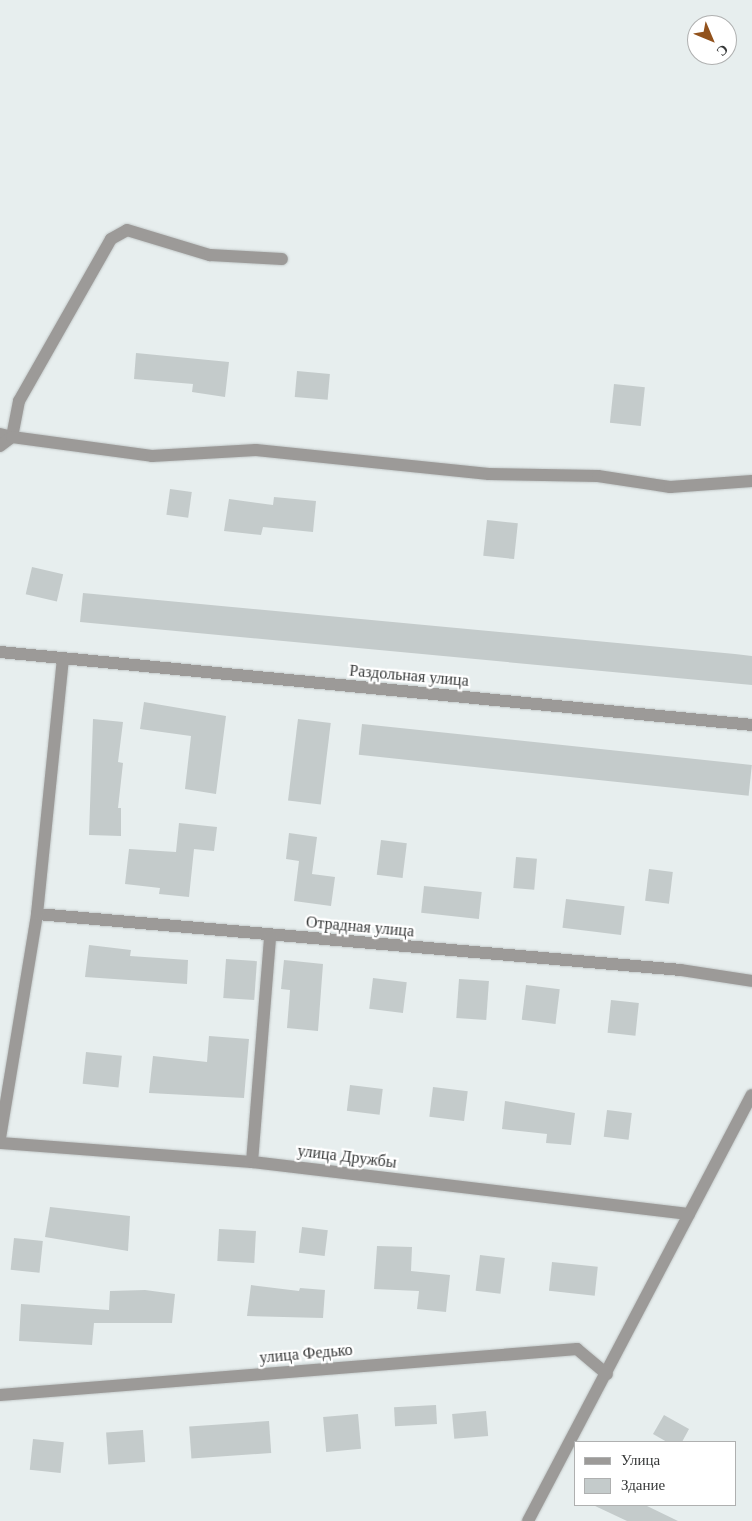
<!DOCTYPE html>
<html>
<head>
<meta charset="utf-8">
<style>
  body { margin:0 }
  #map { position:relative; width:752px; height:1521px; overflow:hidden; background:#e7eeee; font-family:"Times New Roman",serif }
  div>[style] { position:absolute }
  .building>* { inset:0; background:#c4cbcb; transform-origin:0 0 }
  .roads { filter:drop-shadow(0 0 1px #c4caca) drop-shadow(0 0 1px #c4caca) }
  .minor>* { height:12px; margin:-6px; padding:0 6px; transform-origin:6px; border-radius:6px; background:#9c9a98 }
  span { translate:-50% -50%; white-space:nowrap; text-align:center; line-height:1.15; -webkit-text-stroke:4.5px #fff; paint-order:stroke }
  .street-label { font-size:16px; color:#373939 }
  .legend { position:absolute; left:574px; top:1441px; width:162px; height:65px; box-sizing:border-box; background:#fff; border:1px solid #afb0b0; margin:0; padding:6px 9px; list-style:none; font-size:15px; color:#373939 }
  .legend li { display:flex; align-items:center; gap:10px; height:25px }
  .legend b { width:25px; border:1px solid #afb0b0 }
  .north { position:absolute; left:687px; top:15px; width:50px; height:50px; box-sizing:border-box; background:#fff; border:1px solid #afb0b0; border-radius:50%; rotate:135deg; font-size:14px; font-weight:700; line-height:20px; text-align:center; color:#373939 }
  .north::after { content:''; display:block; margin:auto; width:18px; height:22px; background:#92521c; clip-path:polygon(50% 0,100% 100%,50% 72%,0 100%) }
</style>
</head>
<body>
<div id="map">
  <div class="building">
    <i style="clip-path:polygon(136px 353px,229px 362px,225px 397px,192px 392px,193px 384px,134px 379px)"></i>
    <i style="left:297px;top:371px;width:33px;height:26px;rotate:5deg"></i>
    <i style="left:614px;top:384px;width:31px;height:39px;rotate:6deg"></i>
    <i style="left:170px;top:489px;width:22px;height:26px;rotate:8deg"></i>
    <i style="clip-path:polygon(274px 497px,316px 501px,313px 532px,263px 527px,261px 535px,224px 531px,229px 499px,273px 505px)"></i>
    <i style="left:487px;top:520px;width:31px;height:36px;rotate:6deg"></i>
    <i style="left:32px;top:567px;width:32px;height:28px;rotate:13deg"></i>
    <i style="clip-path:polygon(83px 593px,735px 654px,752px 656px,752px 685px,80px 622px)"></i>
    <i style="clip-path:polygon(144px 702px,226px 716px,216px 794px,185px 789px,191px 736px,140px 729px)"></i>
    <i style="clip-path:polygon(93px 719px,123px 722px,118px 762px,123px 763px,118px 808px,121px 808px,121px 836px,89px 835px)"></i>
    <i style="left:298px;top:719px;width:33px;height:82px;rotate:7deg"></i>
    <i style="left:362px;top:724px;width:392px;height:31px;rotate:6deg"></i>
    <i style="clip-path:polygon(179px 823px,217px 827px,214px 851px,194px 849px,189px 897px,159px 894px,160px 888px,125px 884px,129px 849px,176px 852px)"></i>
    <i style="clip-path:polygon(289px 833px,317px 837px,312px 874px,335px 877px,331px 906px,294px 901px,299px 861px,286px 859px)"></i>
    <i style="left:381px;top:840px;width:26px;height:35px;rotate:7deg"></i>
    <i style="left:516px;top:857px;width:21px;height:31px;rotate:5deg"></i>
    <i style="left:649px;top:869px;width:24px;height:32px;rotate:7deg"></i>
    <i style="left:424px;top:886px;width:58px;height:27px;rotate:6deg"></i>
    <i style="left:566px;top:899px;width:59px;height:29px;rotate:7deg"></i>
    <i style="clip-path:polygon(89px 945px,131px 950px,130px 956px,188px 960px,187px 984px,85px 977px)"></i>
    <i style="left:226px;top:959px;width:31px;height:39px;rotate:4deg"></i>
    <i style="clip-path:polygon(284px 960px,323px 964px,318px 1031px,287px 1028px,290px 990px,281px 989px)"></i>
    <i style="left:373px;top:978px;width:34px;height:31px;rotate:7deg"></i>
    <i style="left:459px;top:979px;width:30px;height:39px;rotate:4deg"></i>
    <i style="left:526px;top:985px;width:34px;height:35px;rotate:7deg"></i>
    <i style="left:611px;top:1000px;width:28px;height:33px;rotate:6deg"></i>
    <i style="clip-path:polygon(209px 1036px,249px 1039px,244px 1098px,149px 1093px,153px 1056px,207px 1062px)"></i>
    <i style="left:86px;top:1052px;width:36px;height:32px;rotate:6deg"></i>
    <i style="left:350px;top:1085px;width:33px;height:26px;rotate:7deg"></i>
    <i style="left:433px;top:1087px;width:35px;height:30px;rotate:7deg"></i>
    <i style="clip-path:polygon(505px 1101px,575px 1113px,571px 1145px,546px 1143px,547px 1134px,502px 1129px)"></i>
    <i style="left:607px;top:1110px;width:25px;height:27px;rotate:7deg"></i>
    <i style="clip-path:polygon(50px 1207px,130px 1216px,128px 1251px,45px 1237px)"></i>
    <i style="left:302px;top:1227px;width:26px;height:26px;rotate:7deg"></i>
    <i style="left:219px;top:1229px;width:37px;height:32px;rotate:3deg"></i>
    <i style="left:14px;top:1238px;width:29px;height:32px;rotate:6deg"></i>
    <i style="clip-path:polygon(377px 1246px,412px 1247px,411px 1271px,450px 1275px,446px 1312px,417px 1309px,419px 1291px,374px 1289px)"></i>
    <i style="left:480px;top:1255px;width:25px;height:36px;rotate:7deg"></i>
    <i style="left:552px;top:1262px;width:46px;height:29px;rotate:6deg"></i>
    <i style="clip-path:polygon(251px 1285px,299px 1291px,300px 1288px,325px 1290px,323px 1318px,247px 1316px)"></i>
    <i style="clip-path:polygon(145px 1290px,175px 1294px,172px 1323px,94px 1323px,92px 1345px,19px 1341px,21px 1304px,109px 1310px,110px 1291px)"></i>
    <i style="left:436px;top:1405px;width:19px;height:42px;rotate:87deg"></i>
    <i style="left:486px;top:1411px;width:25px;height:34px;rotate:85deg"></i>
    <i style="left:358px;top:1414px;width:35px;height:35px;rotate:85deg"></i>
    <i style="clip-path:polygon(664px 1415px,689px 1429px,682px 1442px,667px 1442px,653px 1434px)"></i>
    <i style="left:269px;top:1421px;width:32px;height:80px;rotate:86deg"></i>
    <i style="left:143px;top:1430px;width:32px;height:37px;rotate:86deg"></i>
    <i style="left:33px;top:1439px;width:31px;height:31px;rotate:6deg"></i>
    <i style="clip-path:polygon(593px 1505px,645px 1505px,678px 1521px,627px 1521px)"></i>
  </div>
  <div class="roads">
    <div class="minor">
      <i style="left:0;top:434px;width:12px;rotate:14deg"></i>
      <i style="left:12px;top:437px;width:37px;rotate:-79deg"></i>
      <i style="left:19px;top:401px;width:186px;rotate:-60.4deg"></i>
      <i style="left:111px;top:239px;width:18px;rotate:-29deg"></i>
      <i style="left:127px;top:230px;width:87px;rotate:16.8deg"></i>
      <i style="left:210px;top:255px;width:72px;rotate:3.2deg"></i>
      <i style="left:0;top:446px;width:15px;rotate:-37deg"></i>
      <i style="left:12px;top:437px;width:141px;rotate:7.7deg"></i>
      <i style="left:152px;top:456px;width:104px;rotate:-3.3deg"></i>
      <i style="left:256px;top:450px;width:234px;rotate:5.9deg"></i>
      <i style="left:489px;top:474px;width:109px;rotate:1.1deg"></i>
      <i style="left:598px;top:476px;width:73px;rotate:8.7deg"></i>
      <i style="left:670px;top:487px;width:82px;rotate:-4.2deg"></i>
      <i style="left:0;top:652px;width:756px;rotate:5.54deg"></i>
      <i style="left:37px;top:914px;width:646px;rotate:4.97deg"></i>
      <i style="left:681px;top:970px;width:72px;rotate:8.8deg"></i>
      <i style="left:0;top:1138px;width:227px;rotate:-80.6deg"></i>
      <i style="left:37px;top:914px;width:255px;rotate:-84.2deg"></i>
      <i style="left:0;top:1143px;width:253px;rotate:4.3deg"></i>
      <i style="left:252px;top:1162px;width:440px;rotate:6.8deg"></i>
      <i style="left:252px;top:1162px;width:227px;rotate:-85.4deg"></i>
      <i style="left:0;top:1395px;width:579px;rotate:-4.56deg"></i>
      <i style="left:577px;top:1349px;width:39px;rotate:40deg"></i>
      <i style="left:528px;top:1521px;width:481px;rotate:-62.3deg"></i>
    </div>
  </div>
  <div class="street-label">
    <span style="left:409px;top:676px;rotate:5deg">Раздольная улица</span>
    <span style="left:360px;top:927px;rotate:5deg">Отрадная улица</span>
    <span style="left:347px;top:1157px;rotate:7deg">улица Дружбы</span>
    <span style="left:306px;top:1354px;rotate:-5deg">улица Федько</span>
  </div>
  <ul class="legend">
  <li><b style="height:6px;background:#9c9a98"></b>Улица</li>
  <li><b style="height:14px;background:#c4cbcb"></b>Здание</li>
  </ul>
  <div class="north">С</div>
</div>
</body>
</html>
